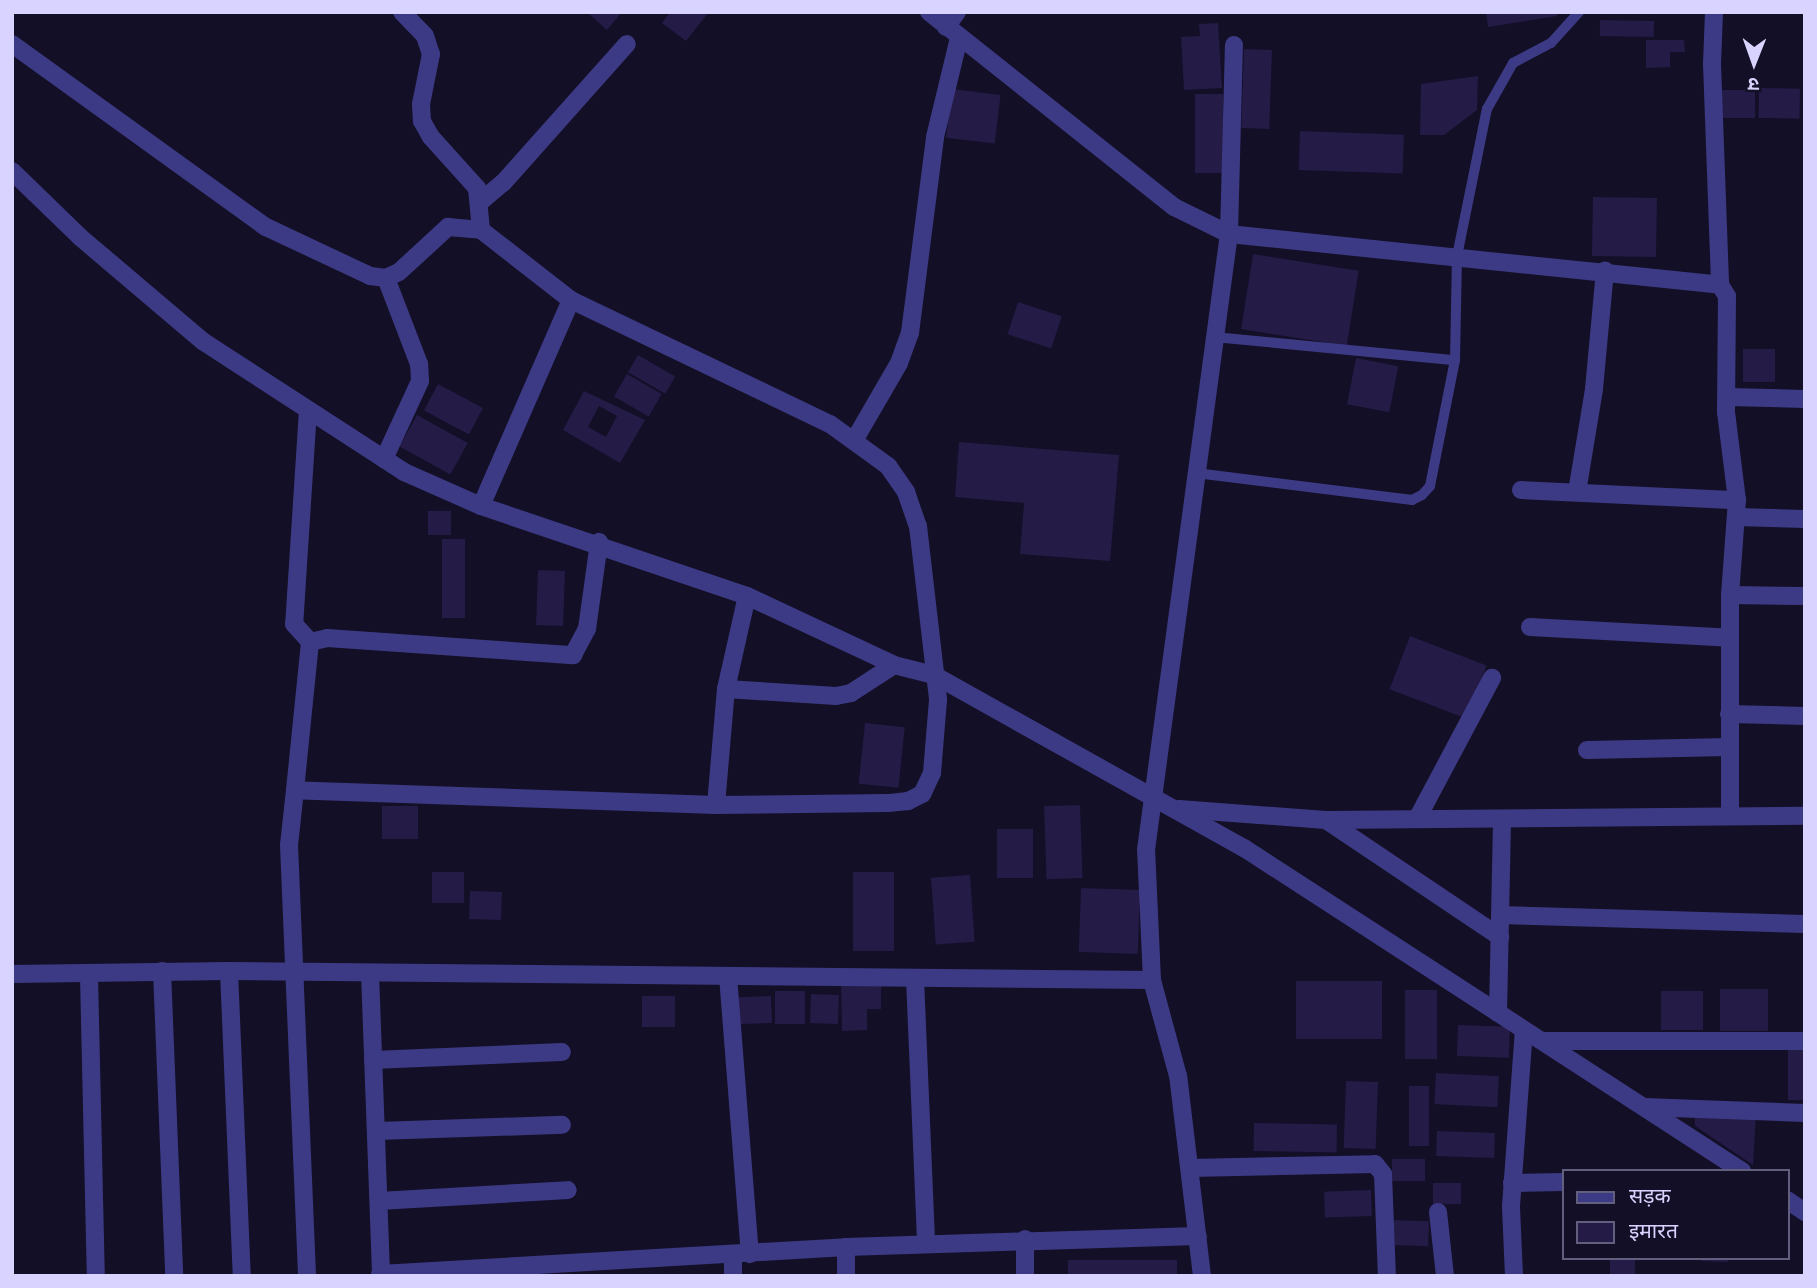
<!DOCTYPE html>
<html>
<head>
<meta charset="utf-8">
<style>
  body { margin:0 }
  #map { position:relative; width:1817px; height:1288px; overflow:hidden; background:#130f26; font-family:Cabin,"Noto Sans Devanagari",sans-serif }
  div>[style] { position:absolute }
  .building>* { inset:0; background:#241b47; transform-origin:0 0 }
  .lane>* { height:10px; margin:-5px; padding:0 5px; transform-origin:5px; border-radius:5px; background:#3d3a85 }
  .street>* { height:18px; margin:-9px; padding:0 9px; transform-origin:9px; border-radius:9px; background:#3d3a85 }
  span { translate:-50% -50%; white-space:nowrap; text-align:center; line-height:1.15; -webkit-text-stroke:6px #130f26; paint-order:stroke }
  .frame { position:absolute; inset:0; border:14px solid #d9d4ff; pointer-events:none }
  .legend { position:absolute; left:1562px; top:1169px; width:228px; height:91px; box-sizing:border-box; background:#130f26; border:2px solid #625e7d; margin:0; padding:9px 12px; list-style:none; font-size:21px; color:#d9d4ff }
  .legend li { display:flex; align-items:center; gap:14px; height:35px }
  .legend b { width:35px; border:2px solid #625e7d }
  .north { position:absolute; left:1719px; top:28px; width:70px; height:70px; -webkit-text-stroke:5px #130f26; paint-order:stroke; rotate:181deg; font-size:19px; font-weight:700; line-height:28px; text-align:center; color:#d9d4ff }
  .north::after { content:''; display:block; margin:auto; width:24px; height:32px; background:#d9d4ff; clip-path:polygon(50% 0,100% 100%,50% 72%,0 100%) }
</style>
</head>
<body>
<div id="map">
  <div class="building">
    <i style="clip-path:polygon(587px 12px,622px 12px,607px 30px)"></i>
    <i style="clip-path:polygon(670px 12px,709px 12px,686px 41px,662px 23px)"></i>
    <i style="clip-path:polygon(1486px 12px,1557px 12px,1557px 16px,1488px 27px)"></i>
    <i style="left:1600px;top:20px;width:54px;height:16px;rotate:1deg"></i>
    <i style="clip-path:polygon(1218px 23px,1222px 88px,1184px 90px,1181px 37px,1200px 36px,1199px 24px)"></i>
    <i style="clip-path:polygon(1646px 40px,1684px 40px,1685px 52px,1670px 52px,1670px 67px,1646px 68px)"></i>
    <i style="left:1244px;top:49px;width:28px;height:79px;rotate:2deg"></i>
    <i style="clip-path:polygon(1478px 76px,1477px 110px,1444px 135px,1420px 135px,1421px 84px)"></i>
    <i style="left:1759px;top:88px;width:41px;height:30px;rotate:1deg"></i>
    <i style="left:952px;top:89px;width:49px;height:49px;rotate:7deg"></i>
    <i style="left:1722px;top:90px;width:33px;height:28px"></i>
    <i style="left:1195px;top:94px;width:28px;height:79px"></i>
    <i style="left:1300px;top:131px;width:104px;height:39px;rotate:2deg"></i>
    <i style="left:1593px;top:197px;width:64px;height:59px;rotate:1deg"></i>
    <i style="left:1253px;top:254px;width:107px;height:76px;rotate:9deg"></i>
    <i style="left:1018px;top:302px;width:46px;height:34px;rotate:18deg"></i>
    <i style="left:1743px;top:349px;width:32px;height:33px"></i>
    <i style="left:638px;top:355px;width:43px;height:20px;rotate:30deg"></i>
    <i style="left:1356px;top:358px;width:43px;height:47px;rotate:11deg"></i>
    <i style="left:627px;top:374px;width:40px;height:26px;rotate:30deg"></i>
    <i style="left:438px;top:384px;width:51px;height:30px;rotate:28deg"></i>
    <i style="clip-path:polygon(evenodd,584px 391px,645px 420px,620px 463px,563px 430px,584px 391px,599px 406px,617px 416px,606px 437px,588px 427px,599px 406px)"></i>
    <i style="left:417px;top:415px;width:58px;height:36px;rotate:29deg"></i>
    <i style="clip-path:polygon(959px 442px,1119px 455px,1110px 561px,1020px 554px,1024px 503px,955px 497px)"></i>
    <i style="left:428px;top:511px;width:23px;height:24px"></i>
    <i style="left:442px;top:539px;width:23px;height:79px"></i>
    <i style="left:538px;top:570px;width:27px;height:55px;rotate:2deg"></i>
    <i style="left:1410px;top:636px;width:82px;height:57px;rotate:21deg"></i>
    <i style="left:865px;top:723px;width:40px;height:61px;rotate:6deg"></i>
    <i style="left:1080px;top:805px;width:73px;height:36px;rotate:88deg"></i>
    <i style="left:382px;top:806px;width:36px;height:33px"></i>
    <i style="left:997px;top:829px;width:36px;height:49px"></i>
    <i style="left:432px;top:872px;width:32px;height:31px"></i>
    <i style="left:853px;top:872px;width:41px;height:79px"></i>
    <i style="left:970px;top:875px;width:67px;height:39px;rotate:86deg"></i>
    <i style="left:1081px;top:888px;width:59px;height:64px;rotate:2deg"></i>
    <i style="left:470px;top:891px;width:32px;height:28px;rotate:2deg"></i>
    <i style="left:1296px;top:981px;width:86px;height:58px"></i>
    <i style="clip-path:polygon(881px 983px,881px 1009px,867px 1009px,867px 1030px,842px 1031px,841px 984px)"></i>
    <i style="left:1720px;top:989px;width:48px;height:42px"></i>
    <i style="left:1405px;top:990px;width:32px;height:69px"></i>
    <i style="left:775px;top:991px;width:30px;height:33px"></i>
    <i style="left:1703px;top:991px;width:39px;height:42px;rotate:90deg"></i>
    <i style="left:811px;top:994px;width:28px;height:29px;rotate:2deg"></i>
    <i style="left:642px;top:996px;width:33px;height:31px"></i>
    <i style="left:771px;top:996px;width:27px;height:33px;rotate:88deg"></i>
    <i style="left:1458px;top:1025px;width:52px;height:31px;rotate:2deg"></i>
    <i style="left:1788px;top:1044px;width:17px;height:56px"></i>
    <i style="left:1436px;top:1073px;width:63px;height:31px;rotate:3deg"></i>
    <i style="left:1346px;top:1081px;width:32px;height:67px;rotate:2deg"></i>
    <i style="left:1409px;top:1086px;width:20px;height:60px"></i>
    <i style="clip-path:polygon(1695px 1109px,1756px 1112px,1753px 1165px,1695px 1126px)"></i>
    <i style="left:1254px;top:1123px;width:83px;height:28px;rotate:1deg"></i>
    <i style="left:1437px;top:1131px;width:58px;height:25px;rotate:2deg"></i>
    <i style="left:1392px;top:1159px;width:33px;height:22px"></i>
    <i style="left:1433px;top:1183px;width:28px;height:21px"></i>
    <i style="left:1371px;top:1190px;width:26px;height:47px;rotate:88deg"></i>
    <i style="left:1392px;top:1220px;width:37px;height:25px;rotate:2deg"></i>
    <i style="left:1610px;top:1258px;width:25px;height:18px"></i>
    <i style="clip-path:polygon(1701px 1258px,1728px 1258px,1728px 1262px,1701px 1261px)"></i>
    <i style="left:1068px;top:1260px;width:109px;height:16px"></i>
  </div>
  <div class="lane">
    <i style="left:1214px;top:337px;width:242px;rotate:5.5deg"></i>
    <i style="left:1196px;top:473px;width:218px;rotate:7.1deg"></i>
    <i style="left:1412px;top:500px;width:11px;rotate:-27deg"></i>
    <i style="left:1422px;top:495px;width:12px;rotate:-48deg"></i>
    <i style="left:1430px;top:486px;width:128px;rotate:-78.8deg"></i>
    <i style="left:1455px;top:360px;width:104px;rotate:-88.9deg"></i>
    <i style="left:1457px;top:256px;width:150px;rotate:-78.5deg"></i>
    <i style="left:1487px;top:109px;width:53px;rotate:-60.5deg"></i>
    <i style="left:1513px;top:63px;width:43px;rotate:-27.8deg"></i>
    <i style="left:1551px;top:43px;width:42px;rotate:-47.9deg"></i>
  </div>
  <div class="street">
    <i style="left:402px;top:12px;width:33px;rotate:46deg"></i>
    <i style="left:425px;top:36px;width:19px;rotate:72deg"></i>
    <i style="left:431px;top:54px;width:51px;rotate:101.3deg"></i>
    <i style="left:421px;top:104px;width:17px;rotate:87deg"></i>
    <i style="left:422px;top:121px;width:18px;rotate:61deg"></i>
    <i style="left:431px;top:137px;width:69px;rotate:48deg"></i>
    <i style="left:477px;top:188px;width:42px;rotate:84.6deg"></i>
    <i style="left:929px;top:12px;width:313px;rotate:38.5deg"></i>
    <i style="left:1174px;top:207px;width:61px;rotate:26.1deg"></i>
    <i style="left:1229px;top:234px;width:494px;rotate:5.9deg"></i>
    <i style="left:1720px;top:285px;width:13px;rotate:58deg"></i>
    <i style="left:1727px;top:296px;width:116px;rotate:90.5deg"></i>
    <i style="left:1726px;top:412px;width:89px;rotate:82.9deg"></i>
    <i style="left:1737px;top:500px;width:95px;rotate:94.2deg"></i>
    <i style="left:1730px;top:595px;width:220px;rotate:90deg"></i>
    <i style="left:1714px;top:12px;width:52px;rotate:92.2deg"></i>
    <i style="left:1712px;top:64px;width:221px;rotate:87.9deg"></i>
    <i style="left:946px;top:27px;width:19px;rotate:-54deg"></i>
    <i style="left:12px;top:44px;width:313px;rotate:35.8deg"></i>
    <i style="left:266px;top:227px;width:115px;rotate:25.2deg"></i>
    <i style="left:370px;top:276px;width:16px;rotate:7deg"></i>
    <i style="left:386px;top:278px;width:14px;rotate:-25deg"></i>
    <i style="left:399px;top:272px;width:67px;rotate:-42.6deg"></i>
    <i style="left:448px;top:227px;width:33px;rotate:5deg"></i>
    <i style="left:481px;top:230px;width:114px;rotate:37.9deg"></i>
    <i style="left:571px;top:300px;width:287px;rotate:25.6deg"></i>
    <i style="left:830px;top:424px;width:72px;rotate:35.9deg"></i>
    <i style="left:888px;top:466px;width:32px;rotate:55deg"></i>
    <i style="left:906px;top:492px;width:36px;rotate:71deg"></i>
    <i style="left:918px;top:526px;width:175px;rotate:83.4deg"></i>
    <i style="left:938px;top:700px;width:73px;rotate:94.7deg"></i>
    <i style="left:932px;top:773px;width:23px;rotate:115deg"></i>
    <i style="left:922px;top:794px;width:16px;rotate:153deg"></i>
    <i style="left:908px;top:801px;width:20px;rotate:174deg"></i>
    <i style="left:888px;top:803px;width:172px;rotate:179.3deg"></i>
    <i style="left:716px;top:805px;width:421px;rotate:-178deg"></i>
    <i style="left:295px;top:790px;width:149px;rotate:-84.2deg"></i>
    <i style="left:310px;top:642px;width:17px;rotate:-13deg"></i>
    <i style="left:327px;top:638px;width:247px;rotate:4deg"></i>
    <i style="left:573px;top:655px;width:30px;rotate:-62deg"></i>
    <i style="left:587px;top:629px;width:88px;rotate:-82.1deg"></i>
    <i style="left:12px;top:171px;width:95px;rotate:44.1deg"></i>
    <i style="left:80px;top:237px;width:162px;rotate:40.3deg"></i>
    <i style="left:204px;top:342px;width:239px;rotate:33deg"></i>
    <i style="left:404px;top:472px;width:84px;rotate:23.8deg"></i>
    <i style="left:481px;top:506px;width:281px;rotate:18.7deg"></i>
    <i style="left:747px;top:596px;width:162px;rotate:25.1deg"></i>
    <i style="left:894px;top:665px;width:41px;rotate:14deg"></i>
    <i style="left:934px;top:675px;width:355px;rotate:29.2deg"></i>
    <i style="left:1244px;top:848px;width:594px;rotate:32.97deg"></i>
    <i style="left:480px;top:202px;width:30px;rotate:-40deg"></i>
    <i style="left:503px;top:183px;width:186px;rotate:-48.3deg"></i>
    <i style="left:1728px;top:397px;width:77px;rotate:1.5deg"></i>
    <i style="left:308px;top:410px;width:214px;rotate:93.7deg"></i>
    <i style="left:294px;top:624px;width:24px;rotate:48deg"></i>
    <i style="left:855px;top:439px;width:88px;rotate:-59.9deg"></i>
    <i style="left:899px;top:363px;width:32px;rotate:-70deg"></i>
    <i style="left:910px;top:333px;width:198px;rotate:-82.7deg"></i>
    <i style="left:935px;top:137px;width:102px;rotate:-76.4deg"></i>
    <i style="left:384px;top:459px;width:86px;rotate:-65.2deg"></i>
    <i style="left:420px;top:381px;width:17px;rotate:-93deg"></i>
    <i style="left:419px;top:364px;width:92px;rotate:-111deg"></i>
    <i style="left:1521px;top:490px;width:216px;rotate:2.7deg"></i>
    <i style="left:1577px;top:492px;width:104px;rotate:-80.6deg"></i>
    <i style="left:1594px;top:389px;width:119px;rotate:-84.7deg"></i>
    <i style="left:481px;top:506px;width:225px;rotate:-66.4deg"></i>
    <i style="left:1736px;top:517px;width:69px;rotate:1.7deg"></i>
    <i style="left:1730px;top:595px;width:75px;rotate:0.8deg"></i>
    <i style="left:1530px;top:627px;width:200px;rotate:3.1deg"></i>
    <i style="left:726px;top:689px;width:110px;rotate:3.6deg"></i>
    <i style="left:836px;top:696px;width:15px;rotate:-11deg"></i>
    <i style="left:851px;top:693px;width:51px;rotate:-33.1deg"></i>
    <i style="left:1729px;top:714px;width:76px;rotate:1.5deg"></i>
    <i style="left:1587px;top:750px;width:141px;rotate:-1.2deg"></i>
    <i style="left:295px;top:790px;width:55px;rotate:96.2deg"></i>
    <i style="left:289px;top:845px;width:431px;rotate:87.6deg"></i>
    <i style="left:716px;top:805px;width:116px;rotate:-85.1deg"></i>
    <i style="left:726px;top:689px;width:95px;rotate:-77.3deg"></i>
    <i style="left:1179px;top:809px;width:147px;rotate:4.3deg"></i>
    <i style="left:1326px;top:820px;width:479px;rotate:-0.5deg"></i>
    <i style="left:1417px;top:819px;width:160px;rotate:-62deg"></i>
    <i style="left:1326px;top:820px;width:210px;rotate:33.9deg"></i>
    <i style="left:1500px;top:915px;width:305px;rotate:1.7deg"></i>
    <i style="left:162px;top:971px;width:305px;rotate:87.7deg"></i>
    <i style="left:229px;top:971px;width:305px;rotate:87.6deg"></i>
    <i style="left:370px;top:973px;width:303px;rotate:87.9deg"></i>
    <i style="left:12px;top:974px;width:217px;rotate:-0.8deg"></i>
    <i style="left:229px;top:971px;width:923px;rotate:0.56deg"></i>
    <i style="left:89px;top:976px;width:300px;rotate:88.7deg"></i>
    <i style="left:728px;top:976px;width:279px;rotate:85.5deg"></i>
    <i style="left:915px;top:978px;width:265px;rotate:87.6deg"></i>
    <i style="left:1498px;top:1013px;width:194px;rotate:-88.8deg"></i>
    <i style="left:1543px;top:1041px;width:262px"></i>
    <i style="left:373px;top:1060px;width:189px;rotate:-2.4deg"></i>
    <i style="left:1644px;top:1107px;width:161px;rotate:2.1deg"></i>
    <i style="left:377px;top:1131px;width:185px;rotate:-1.9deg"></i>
    <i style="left:1190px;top:1168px;width:185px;rotate:-1.2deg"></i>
    <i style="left:1375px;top:1164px;width:13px;rotate:51deg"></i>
    <i style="left:1383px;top:1174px;width:102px;rotate:87.8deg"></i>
    <i style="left:1512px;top:1183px;width:51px;rotate:-1.1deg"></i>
    <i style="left:1787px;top:1200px;width:22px;rotate:34deg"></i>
    <i style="left:379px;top:1201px;width:189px;rotate:-3.3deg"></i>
    <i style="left:1438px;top:1212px;width:64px;rotate:83.8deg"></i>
    <i style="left:1025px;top:1239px;width:37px;rotate:90deg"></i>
    <i style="left:846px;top:1247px;width:352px;rotate:-1.8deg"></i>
    <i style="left:733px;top:1255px;width:21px;rotate:90deg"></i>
    <i style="left:380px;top:1274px;width:467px;rotate:-3.3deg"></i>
    <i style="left:846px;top:1247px;width:29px;rotate:90deg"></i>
    <i style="left:1202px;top:1276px;width:201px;rotate:-96.8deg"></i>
    <i style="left:1178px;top:1076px;width:99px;rotate:-105.2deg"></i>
    <i style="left:1152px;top:980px;width:130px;rotate:-92.6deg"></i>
    <i style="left:1146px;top:850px;width:622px;rotate:-82.33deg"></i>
    <i style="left:1229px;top:234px;width:189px;rotate:-88.5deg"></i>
    <i style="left:1514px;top:1276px;width:70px;rotate:-92.5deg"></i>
    <i style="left:1511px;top:1206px;width:176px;rotate:-85.8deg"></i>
  </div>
  <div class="frame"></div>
  <ul class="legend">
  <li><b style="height:9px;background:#3d3a85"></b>सड़क</li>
  <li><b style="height:19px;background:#241b47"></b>इमारत</li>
  </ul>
  <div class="north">उ</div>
</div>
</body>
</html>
